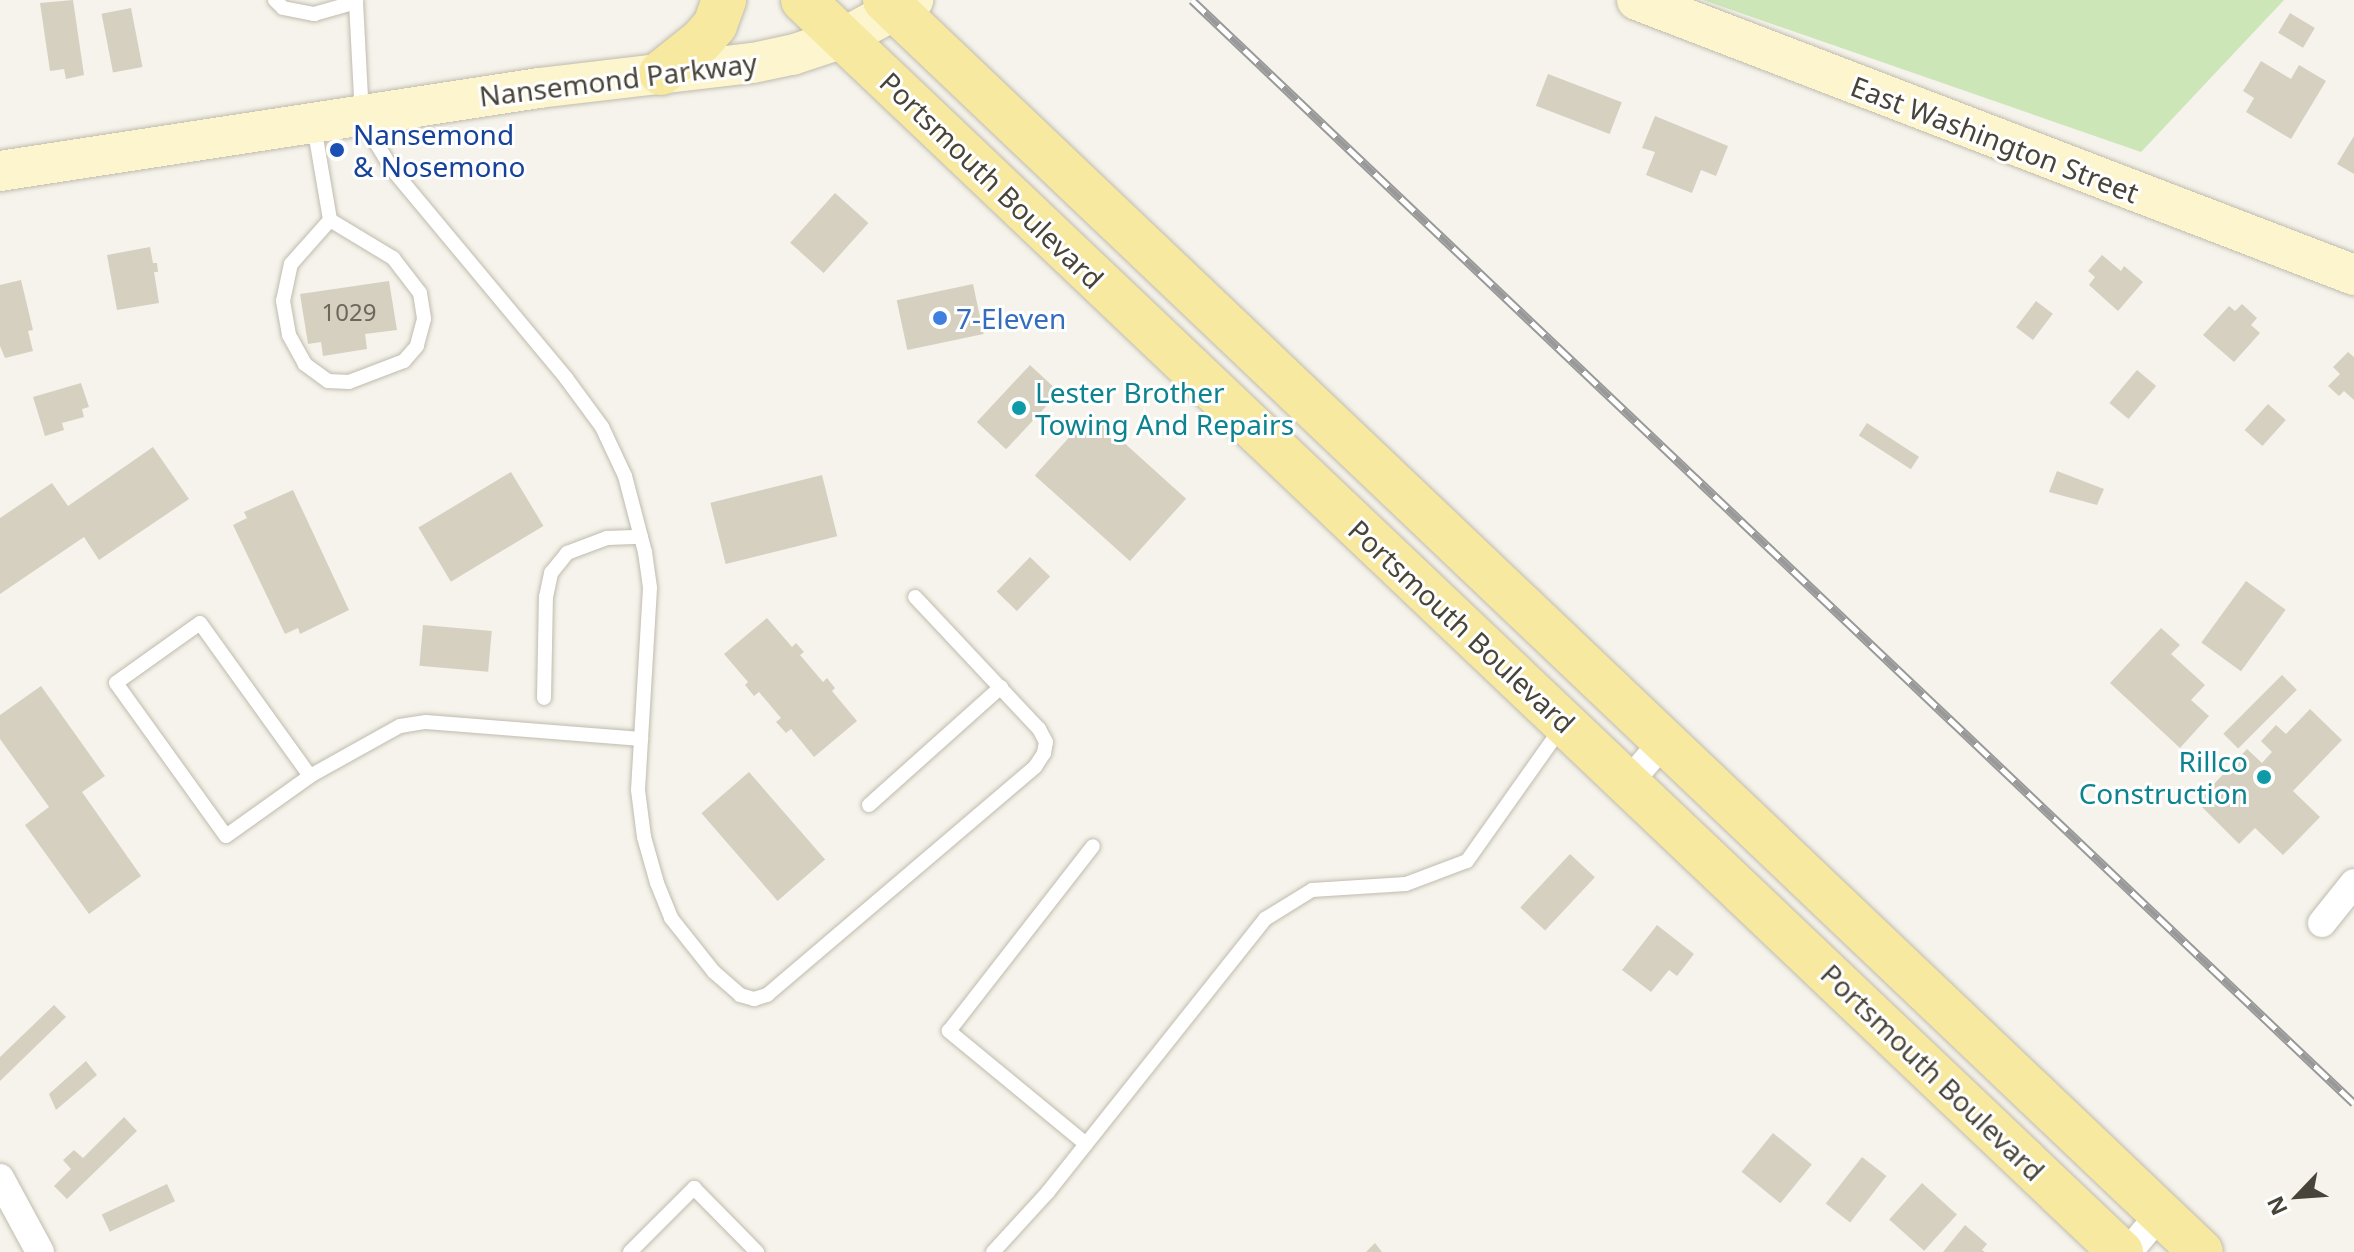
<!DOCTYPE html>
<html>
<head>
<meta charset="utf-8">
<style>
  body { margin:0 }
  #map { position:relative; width:2354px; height:1252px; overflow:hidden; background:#f5f3eb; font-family:"Noto Sans",sans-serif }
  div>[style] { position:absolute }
  .green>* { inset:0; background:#cce6b7 }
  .building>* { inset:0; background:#d6d0c1; transform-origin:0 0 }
  .roads { filter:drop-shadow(0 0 2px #c0bbae) drop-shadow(0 0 2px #c0bbae) }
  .service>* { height:14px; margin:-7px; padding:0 7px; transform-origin:7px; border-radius:7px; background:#fff }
  .minor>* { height:28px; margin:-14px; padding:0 14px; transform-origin:14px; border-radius:14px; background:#fff }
  .secondary>* { height:40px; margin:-20px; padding:0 20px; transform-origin:20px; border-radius:20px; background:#fcf5ce }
  .primary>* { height:44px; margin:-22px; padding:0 22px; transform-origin:22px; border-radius:22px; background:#f8e9a0 }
  .rail>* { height:9px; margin-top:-4.5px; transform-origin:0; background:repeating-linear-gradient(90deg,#fff 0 18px,#999 0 36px); box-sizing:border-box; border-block:2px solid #999 }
  .dots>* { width:22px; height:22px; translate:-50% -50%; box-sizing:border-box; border:4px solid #fff; border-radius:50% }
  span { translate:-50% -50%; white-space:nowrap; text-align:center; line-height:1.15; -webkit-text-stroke:6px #fff; paint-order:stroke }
  .number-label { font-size:24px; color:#6c675b }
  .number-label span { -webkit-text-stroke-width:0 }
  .street-label { font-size:28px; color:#484439 }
  .transit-label { font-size:28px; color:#164399 }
  .left { translate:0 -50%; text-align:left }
  .shop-label { font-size:28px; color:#366cbe }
  .culture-label { font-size:28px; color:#0d838f }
  .right { translate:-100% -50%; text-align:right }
  .north { position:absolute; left:2258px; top:1156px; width:80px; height:80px; -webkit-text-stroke:6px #fff; paint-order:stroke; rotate:245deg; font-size:22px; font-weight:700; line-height:32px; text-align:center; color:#484439 }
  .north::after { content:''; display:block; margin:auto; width:28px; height:36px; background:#484439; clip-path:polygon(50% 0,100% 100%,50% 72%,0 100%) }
</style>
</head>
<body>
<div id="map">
  <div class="green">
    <i style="clip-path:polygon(1703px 0,2284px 0,2141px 152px)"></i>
  </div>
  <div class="building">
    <i style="clip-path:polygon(73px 0,84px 75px,66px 79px,64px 69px,50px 71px,40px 3px)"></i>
    <i style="left:131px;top:8px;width:60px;height:30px;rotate:79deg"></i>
    <i style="left:2290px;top:13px;width:29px;height:23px;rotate:31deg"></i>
    <i style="clip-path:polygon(2261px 61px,2291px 79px,2299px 65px,2326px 81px,2291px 139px,2246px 112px,2254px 98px,2243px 91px)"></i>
    <i style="left:1548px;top:74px;width:79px;height:34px;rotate:21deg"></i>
    <i style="clip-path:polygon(1655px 116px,1728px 146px,1716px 176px,1701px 170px,1692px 193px,1646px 175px,1655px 152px,1642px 148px)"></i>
    <i style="clip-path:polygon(2354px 136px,2354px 174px,2337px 164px)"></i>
    <i style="left:835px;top:193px;width:45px;height:67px;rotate:42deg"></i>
    <i style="clip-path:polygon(150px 247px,153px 263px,157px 263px,158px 272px,154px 272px,159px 303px,117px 310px,107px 255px)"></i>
    <i style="clip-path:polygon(2102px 255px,2121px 271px,2124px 266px,2143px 282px,2118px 311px,2089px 285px,2095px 277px,2088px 271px)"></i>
    <i style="clip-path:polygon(21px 280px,33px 330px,28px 331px,33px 351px,5px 358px,0 346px,0 285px)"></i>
    <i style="clip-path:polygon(389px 281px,397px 330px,365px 334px,367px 349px,323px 356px,321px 342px,308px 344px,300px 294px)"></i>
    <i style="left:973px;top:284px;width:51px;height:78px;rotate:78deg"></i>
    <i style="left:2036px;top:301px;width:21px;height:33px;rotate:37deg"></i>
    <i style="clip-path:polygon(2242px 304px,2257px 318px,2251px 325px,2260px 333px,2234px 362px,2203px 335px,2229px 306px,2235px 311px)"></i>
    <i style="clip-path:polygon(2348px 352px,2354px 357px,2354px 400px,2344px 391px,2339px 396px,2328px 386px,2340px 374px,2333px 367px)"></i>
    <i style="left:1030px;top:365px;width:40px;height:78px;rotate:43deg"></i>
    <i style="left:2137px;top:370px;width:25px;height:43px;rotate:40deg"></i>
    <i style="clip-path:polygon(81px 383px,89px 407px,82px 409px,84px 417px,62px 423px,64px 430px,45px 436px,33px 397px)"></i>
    <i style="left:2268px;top:404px;width:24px;height:35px;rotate:42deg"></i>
    <i style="left:1091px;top:413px;width:128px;height:84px;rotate:42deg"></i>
    <i style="left:1867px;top:423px;width:62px;height:15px;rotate:33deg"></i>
    <i style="clip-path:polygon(153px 447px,189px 499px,99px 560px,84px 537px,0 594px,0 518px,52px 483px,68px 506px)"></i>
    <i style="clip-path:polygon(2057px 471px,2104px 489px,2097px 505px,2049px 492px)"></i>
    <i style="left:511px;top:472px;width:63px;height:108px;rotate:59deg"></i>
    <i style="left:822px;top:475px;width:63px;height:115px;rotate:76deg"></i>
    <i style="clip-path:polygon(293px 490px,349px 610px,300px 634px,298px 628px,285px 634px,233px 525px,247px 518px,244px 512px)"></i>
    <i style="left:1030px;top:557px;width:28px;height:48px;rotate:44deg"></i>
    <i style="left:2246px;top:581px;width:49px;height:76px;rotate:36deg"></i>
    <i style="clip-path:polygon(767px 618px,792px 647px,796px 643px,804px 652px,800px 655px,823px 682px,827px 678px,835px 688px,832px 691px,857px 721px,814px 757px,791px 729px,786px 733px,776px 722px,781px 718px,759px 692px,754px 696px,745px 685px,748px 682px,724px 654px)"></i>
    <i style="left:423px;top:625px;width:69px;height:41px;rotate:5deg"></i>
    <i style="clip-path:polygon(2161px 628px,2180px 645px,2171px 654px,2205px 685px,2191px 700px,2209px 716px,2180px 748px,2110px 683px)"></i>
    <i style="left:2282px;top:675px;width:21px;height:83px;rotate:45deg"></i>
    <i style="clip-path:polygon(41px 686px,105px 776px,82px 792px,141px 876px,89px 914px,25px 825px,49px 807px,0 739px,0 715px)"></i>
    <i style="clip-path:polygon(2310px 709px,2342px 740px,2293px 791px,2320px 817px,2283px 855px,2255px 828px,2239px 844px,2197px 802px,2247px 749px,2262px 763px,2272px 752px,2261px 741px,2276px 725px,2286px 734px)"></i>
    <i style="left:749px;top:772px;width:116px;height:63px;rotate:49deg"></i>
    <i style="left:1570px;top:854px;width:34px;height:73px;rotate:43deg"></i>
    <i style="clip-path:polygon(1657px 925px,1694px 954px,1677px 976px,1669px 970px,1651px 992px,1622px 970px)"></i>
    <i style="clip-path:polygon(54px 1005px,66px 1017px,0 1081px,0 1057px)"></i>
    <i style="clip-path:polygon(86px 1061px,97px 1075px,56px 1110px,49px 1094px)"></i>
    <i style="clip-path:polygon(124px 1117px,137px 1131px,67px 1199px,54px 1186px,71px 1169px,63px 1160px,74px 1150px,83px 1158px)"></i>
    <i style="left:1773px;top:1133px;width:50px;height:50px;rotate:39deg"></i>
    <i style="left:1862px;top:1157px;width:31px;height:59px;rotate:38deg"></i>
    <i style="left:1922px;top:1183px;width:47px;height:49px;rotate:42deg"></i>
    <i style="left:167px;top:1184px;width:19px;height:72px;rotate:65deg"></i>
    <i style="clip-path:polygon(1965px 1225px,1987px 1244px,1982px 1250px,1985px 1252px,1943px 1252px)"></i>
    <i style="clip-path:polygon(1375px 1243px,1382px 1252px,1366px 1252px)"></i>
  </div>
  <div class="roads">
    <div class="service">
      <i style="left:275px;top:0;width:11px;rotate:45deg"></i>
      <i style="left:283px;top:8px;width:32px;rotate:11deg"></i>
      <i style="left:314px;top:14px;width:44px;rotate:-15.9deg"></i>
      <i style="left:356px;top:2px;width:113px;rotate:87deg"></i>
      <i style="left:362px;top:115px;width:17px;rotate:66deg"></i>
      <i style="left:369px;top:131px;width:44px;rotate:58.8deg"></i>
      <i style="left:392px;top:169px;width:272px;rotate:50.2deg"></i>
      <i style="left:566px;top:378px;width:61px;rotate:53.7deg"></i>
      <i style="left:602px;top:427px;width:54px;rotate:64.9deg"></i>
      <i style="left:625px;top:476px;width:79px;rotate:75.3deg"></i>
      <i style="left:645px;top:552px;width:36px;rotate:82deg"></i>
      <i style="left:650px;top:588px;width:202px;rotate:93.4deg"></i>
      <i style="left:638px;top:790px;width:47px;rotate:82.7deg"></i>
      <i style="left:644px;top:837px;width:48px;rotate:74.2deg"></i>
      <i style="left:657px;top:883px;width:38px;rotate:68deg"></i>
      <i style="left:671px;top:918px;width:69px;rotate:51.5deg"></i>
      <i style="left:714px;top:972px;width:35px;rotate:41deg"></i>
      <i style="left:740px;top:995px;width:15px;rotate:16deg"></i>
      <i style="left:754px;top:999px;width:14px;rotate:-17deg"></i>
      <i style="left:767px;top:995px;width:352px;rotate:-40.4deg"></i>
      <i style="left:1035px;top:767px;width:17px;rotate:-57deg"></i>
      <i style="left:1044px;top:753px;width:11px;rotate:-80deg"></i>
      <i style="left:1046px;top:742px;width:15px;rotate:-118deg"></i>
      <i style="left:1039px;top:729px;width:181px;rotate:-133.2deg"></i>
      <i style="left:314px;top:126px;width:95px;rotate:80.3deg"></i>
      <i style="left:330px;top:220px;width:74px;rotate:31.1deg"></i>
      <i style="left:393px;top:258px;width:44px;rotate:52.4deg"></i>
      <i style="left:420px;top:293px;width:26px;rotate:81deg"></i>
      <i style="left:424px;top:319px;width:28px;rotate:105deg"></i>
      <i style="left:417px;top:346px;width:20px;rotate:131deg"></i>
      <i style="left:404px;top:361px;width:59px;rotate:159.1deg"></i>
      <i style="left:349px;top:382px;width:21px;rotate:-177deg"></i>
      <i style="left:328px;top:381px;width:29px;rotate:-144deg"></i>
      <i style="left:305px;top:364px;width:33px;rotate:-119deg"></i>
      <i style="left:289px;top:335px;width:35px;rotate:-100deg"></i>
      <i style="left:283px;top:301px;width:38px;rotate:-78deg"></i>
      <i style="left:291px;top:264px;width:59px;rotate:-48.4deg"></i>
      <i style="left:544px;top:698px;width:101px;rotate:-88.9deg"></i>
      <i style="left:546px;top:597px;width:25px;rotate:-78deg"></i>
      <i style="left:551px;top:573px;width:26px;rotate:-51deg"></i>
      <i style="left:567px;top:553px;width:43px;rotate:-20.6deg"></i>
      <i style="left:607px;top:538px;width:34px;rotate:-2deg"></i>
      <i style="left:310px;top:776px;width:188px;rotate:-125.7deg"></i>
      <i style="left:200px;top:623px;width:103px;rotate:144.5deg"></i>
      <i style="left:116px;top:683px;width:188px;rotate:54.3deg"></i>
      <i style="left:226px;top:836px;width:103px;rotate:-35.5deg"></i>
      <i style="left:310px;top:776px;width:103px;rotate:-29.1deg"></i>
      <i style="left:400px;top:726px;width:26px;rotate:-9deg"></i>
      <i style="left:426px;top:722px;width:216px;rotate:4.5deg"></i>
      <i style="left:869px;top:805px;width:177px;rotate:-41.8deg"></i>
      <i style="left:1086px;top:1144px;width:178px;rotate:-140.5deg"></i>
      <i style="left:949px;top:1031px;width:234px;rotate:-52.1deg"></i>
      <i style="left:630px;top:1252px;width:91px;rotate:-45deg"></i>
      <i style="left:694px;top:1188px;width:90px;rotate:45.5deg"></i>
      <i style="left:993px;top:1252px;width:81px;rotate:-47.5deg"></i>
      <i style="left:1048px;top:1192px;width:349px;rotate:-51.5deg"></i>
      <i style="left:1265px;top:919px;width:55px;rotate:-31.7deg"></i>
      <i style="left:1312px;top:890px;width:94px;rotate:-3.7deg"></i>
      <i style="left:1406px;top:884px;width:65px;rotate:-20.7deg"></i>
      <i style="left:1467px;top:861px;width:163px;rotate:-54.7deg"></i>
    </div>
    <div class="minor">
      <i style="left:1628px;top:783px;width:57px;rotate:-49.3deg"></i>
      <i style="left:2322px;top:923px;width:51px;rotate:-51.3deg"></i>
      <i style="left:0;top:1178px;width:84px;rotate:61.6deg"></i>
      <i style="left:2128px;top:1252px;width:51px;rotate:-49.8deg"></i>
    </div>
    <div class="secondary">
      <i style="left:1637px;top:0;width:768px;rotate:20.98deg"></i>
      <i style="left:0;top:171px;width:545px;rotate:-8.75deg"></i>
      <i style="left:539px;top:88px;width:215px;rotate:-6.7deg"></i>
      <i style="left:753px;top:63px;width:40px;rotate:-12deg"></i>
      <i style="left:792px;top:55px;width:54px;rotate:-18.4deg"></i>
      <i style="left:843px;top:38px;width:80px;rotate:-28.5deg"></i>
    </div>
    <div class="primary">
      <i style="left:803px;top:0;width:1818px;rotate:43.53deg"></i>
      <i style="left:885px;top:0;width:1816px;rotate:43.57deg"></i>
      <i style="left:661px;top:73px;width:53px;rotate:-38.8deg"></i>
      <i style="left:702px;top:40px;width:20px;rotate:-49deg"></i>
      <i style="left:715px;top:25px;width:27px;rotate:-70deg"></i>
    </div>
  </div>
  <div class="rail">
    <i style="left:1192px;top:0;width:1602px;rotate:43.51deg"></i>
  </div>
  <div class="dots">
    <i style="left:337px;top:150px;background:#1a4fb4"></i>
    <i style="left:940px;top:318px;background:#3f7fe0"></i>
    <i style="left:1019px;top:408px;background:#0f9aa8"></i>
    <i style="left:2264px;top:777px;background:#0f9aa8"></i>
  </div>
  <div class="number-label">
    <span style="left:349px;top:312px">1029</span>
  </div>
  <div class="street-label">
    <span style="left:618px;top:79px;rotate:-7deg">Nansemond Parkway</span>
    <span style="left:1995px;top:139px;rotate:21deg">East Washington Street</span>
    <span style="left:992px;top:180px;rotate:44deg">Portsmouth Boulevard</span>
    <span style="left:1462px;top:626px;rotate:43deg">Portsmouth Boulevard</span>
    <span style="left:1933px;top:1072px;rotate:44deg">Portsmouth Boulevard</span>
  </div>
  <div class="transit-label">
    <span class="left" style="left:353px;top:150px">Nansemond<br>&amp; Nosemono</span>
  </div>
  <div class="shop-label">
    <span class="left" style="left:956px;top:318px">7-Eleven</span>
  </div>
  <div class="culture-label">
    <span class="left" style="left:1035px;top:408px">Lester Brother<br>Towing And Repairs</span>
    <span class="right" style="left:2248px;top:777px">Rillco<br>Construction</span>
  </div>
  <div class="north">N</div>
</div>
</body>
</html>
